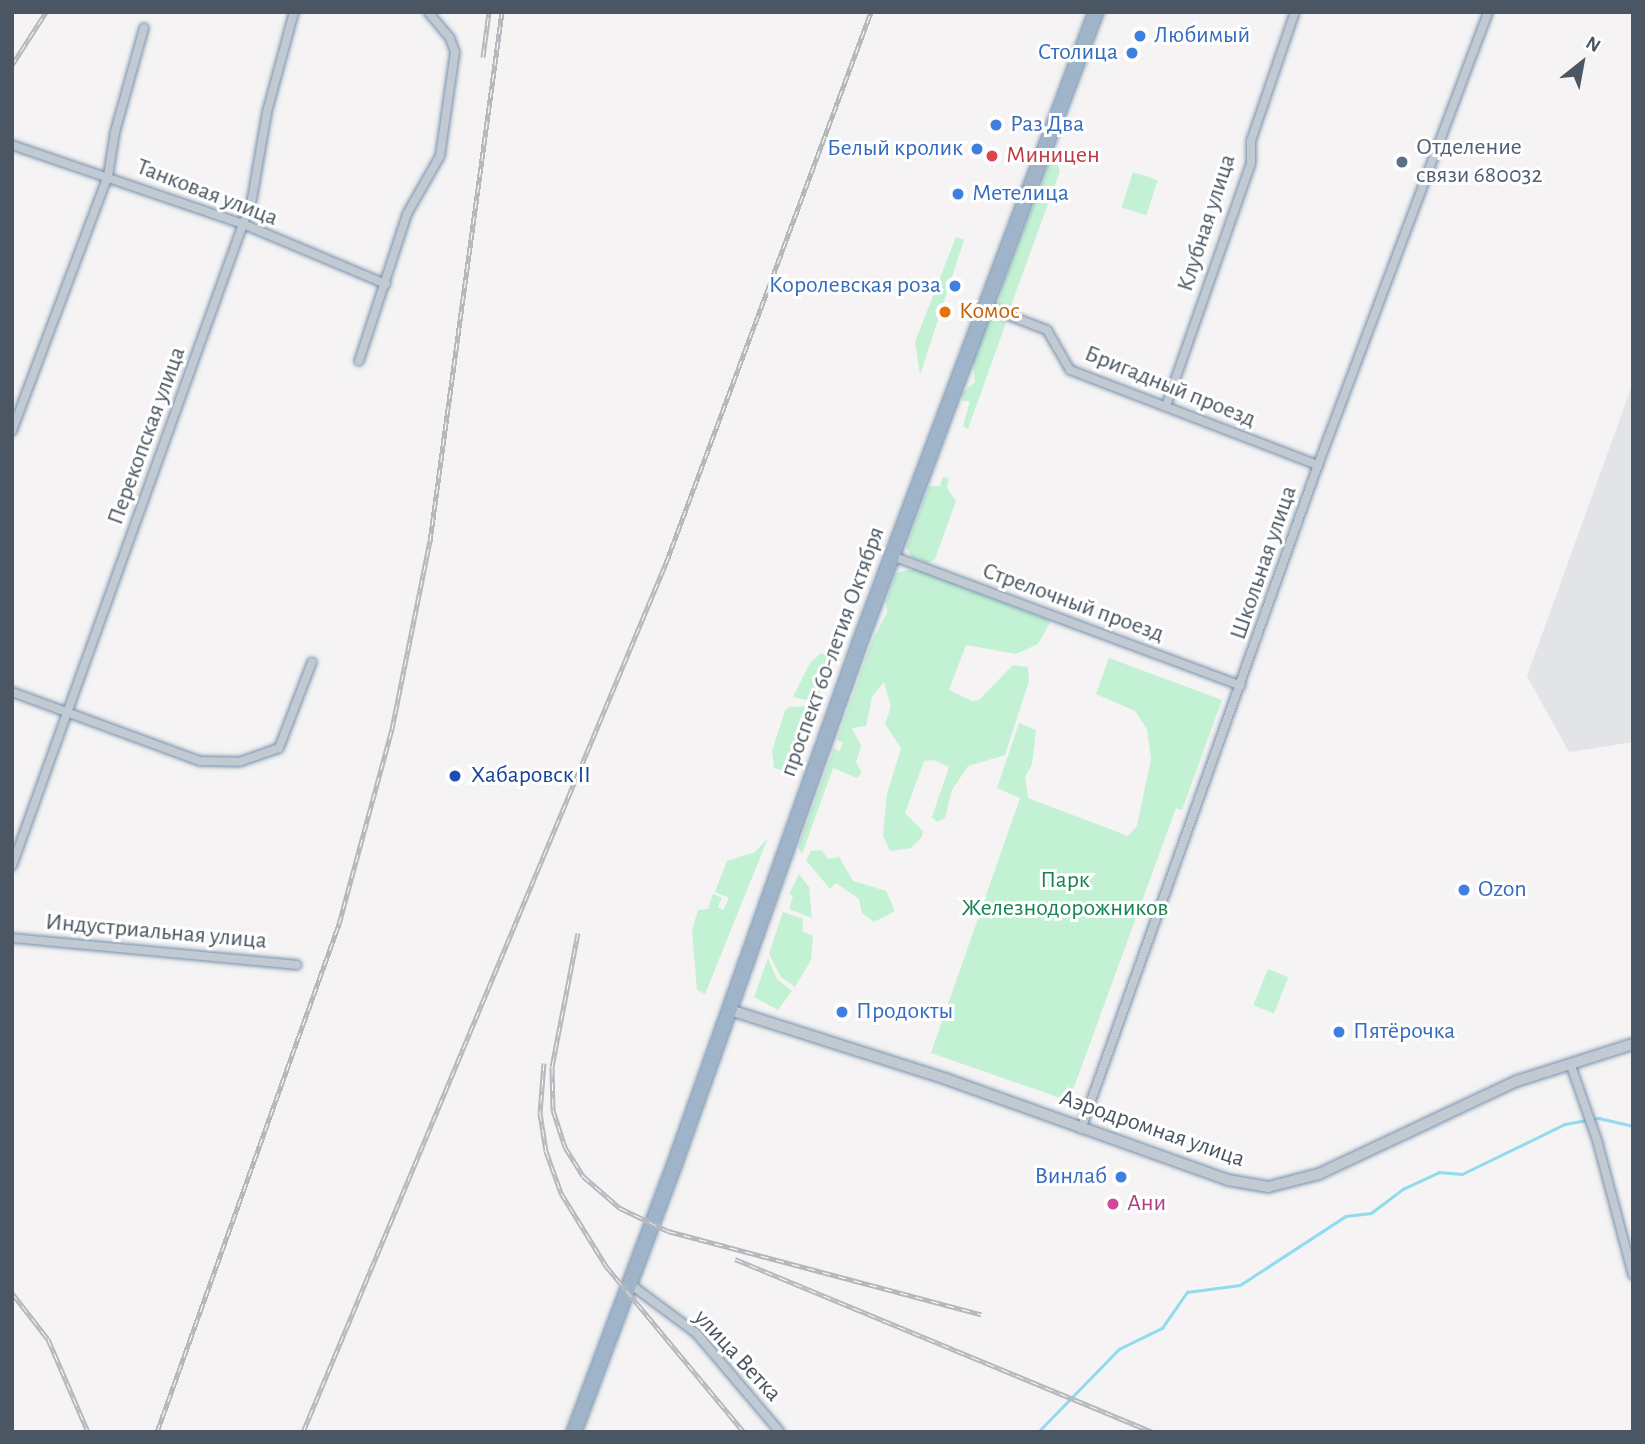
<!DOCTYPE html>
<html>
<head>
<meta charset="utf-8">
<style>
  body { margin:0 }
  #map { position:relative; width:1645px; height:1444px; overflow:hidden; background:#f5f3f3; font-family:"Alegreya Sans",sans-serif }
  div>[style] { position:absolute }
  .airport>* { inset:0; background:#e2e4e7 }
  .green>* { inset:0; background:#c3f1d4; transform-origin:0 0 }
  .stream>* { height:2.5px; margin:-1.25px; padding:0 1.25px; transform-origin:1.25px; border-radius:1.25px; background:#90dbee }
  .roads { filter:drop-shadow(0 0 2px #7691ad) drop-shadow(0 0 2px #7691ad) }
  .minor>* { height:8px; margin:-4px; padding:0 4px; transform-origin:4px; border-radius:4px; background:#c1cad2 }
  .tertiary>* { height:10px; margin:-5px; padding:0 5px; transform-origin:5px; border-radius:5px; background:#c1cad2 }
  .trunk>* { height:14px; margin:-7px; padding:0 7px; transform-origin:7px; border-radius:7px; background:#9fb4c9 }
  .rail>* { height:5px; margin-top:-2.5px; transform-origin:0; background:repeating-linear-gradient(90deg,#fff 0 8px,#b5b8bd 0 16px); box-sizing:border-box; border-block:2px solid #b5b8bd }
  .dots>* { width:19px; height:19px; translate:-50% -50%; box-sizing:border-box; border:4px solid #fff; border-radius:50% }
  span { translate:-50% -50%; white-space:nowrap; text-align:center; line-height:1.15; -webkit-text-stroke:6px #fff; paint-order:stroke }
  .shop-label { font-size:24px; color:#366cbe }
  .left { translate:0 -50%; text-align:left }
  .right { translate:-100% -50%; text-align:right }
  .service-label { font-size:24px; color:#4e5e75 }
  .health-label { font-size:24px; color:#be3a42 }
  .street-label { font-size:24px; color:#4a5661 }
  .food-label { font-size:24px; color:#c56008 }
  .transit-label { font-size:24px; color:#164399 }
  .park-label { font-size:24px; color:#17864e }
  .hotel-label { font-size:24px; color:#b23c85 }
  .frame { position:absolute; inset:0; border:14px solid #4a5661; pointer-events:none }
  .north { position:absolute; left:1547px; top:28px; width:70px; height:70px; -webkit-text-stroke:5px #fff; paint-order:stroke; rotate:31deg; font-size:19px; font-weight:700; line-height:28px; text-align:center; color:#4a5661 }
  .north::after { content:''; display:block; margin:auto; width:24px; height:32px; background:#4a5661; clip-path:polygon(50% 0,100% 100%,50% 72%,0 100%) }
</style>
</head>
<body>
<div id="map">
  <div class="airport">
    <i style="clip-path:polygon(1633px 383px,1633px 742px,1569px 752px,1527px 676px)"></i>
  </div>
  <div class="green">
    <i style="clip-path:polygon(1053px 154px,1060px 171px,1009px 311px,998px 304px,1004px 282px)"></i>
    <i style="left:1133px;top:172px;width:26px;height:37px;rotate:18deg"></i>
    <i style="clip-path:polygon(956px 237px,964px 240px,920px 375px,915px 342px)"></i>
    <i style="clip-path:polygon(995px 316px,1007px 320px,968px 429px,963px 426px,970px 401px,963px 401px,961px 394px,975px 382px,972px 356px,977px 353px,984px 325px)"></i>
    <i style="clip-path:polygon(943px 477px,949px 478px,947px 488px,956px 501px,935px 559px,928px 563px,912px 557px,906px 548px,929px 486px,940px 486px)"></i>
    <i style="clip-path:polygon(914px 569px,1051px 621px,1038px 644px,1016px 654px,966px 645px,949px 690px,972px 701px,979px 700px,1013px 665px,1028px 667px,1029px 681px,1005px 755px,968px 766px,952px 790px,945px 818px,937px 822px,932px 817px,949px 767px,934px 760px,924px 761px,905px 813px,923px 831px,922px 837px,911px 848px,890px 851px,883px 836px,887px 794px,901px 748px,885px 724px,891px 707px,884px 682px,872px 697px,866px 726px,852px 728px,861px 746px,856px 762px,862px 773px,857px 778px,833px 768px,802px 854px,798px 847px,834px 748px,839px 751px,843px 743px,837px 740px,872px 641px,887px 613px,886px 602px,896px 573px)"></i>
    <i style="clip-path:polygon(829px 653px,832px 659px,792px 773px,774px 768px,772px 751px,785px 711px,789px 707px,809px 706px,810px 701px,793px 697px,810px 663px,820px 654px)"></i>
    <i style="clip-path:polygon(1109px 658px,1222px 700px,1182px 810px,1176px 808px,1069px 1101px,931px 1053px,1020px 798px,997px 788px,1019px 723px,1036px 730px,1032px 764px,1025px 777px,1028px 798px,1128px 836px,1137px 826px,1151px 759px,1147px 729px,1135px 711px,1096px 694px)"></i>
    <i style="clip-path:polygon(768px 838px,705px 994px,697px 990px,692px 930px,698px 910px,708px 909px,713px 894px,722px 898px,718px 907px,723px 910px,729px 898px,715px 892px,727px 861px,755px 852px)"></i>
    <i style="clip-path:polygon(822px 850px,828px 859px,839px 857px,853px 881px,886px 891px,895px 911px,874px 922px,862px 913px,859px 899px,836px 883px,830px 889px,806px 860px,811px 851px)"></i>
    <i style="clip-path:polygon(799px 874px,809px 887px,812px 918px,789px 909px,793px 896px,789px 894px)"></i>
    <i style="clip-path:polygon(783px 912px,803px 919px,802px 931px,813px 936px,811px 960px,795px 987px,781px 977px,769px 954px)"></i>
    <i style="clip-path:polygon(768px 958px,777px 979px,792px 991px,778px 1010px,754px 997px)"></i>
    <i style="left:1268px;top:969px;width:22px;height:39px;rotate:22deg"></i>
  </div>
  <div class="stream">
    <i style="left:1038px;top:1432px;width:116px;rotate:-45.7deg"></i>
    <i style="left:1119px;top:1349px;width:48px;rotate:-26deg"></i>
    <i style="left:1162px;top:1328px;width:44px;rotate:-55.2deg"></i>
    <i style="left:1187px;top:1292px;width:53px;rotate:-7.5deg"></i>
    <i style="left:1240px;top:1285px;width:126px;rotate:-33.1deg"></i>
    <i style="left:1346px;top:1216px;width:25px;rotate:-7deg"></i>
    <i style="left:1371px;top:1213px;width:40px;rotate:-37deg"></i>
    <i style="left:1403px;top:1189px;width:40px;rotate:-25deg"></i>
    <i style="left:1439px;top:1172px;width:23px;rotate:5deg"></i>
    <i style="left:1462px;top:1174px;width:114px;rotate:-25.9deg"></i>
    <i style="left:1565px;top:1124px;width:35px;rotate:-10deg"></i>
    <i style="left:1599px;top:1118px;width:35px;rotate:13deg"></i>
  </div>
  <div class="roads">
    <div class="minor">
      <i style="left:12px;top:145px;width:244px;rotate:18.9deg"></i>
      <i style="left:243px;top:224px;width:155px;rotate:22.8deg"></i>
      <i style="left:987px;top:307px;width:64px;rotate:21deg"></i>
      <i style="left:1047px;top:330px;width:46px;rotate:60.1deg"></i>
      <i style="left:1070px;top:370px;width:266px;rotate:21deg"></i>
      <i style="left:359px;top:361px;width:155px;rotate:-71.9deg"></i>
      <i style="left:407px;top:214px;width:67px;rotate:-60.4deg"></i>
      <i style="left:440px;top:156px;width:105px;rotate:-81.8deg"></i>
      <i style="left:455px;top:52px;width:15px;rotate:-110deg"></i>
      <i style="left:450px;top:38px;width:34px;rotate:-130deg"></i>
      <i style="left:1166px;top:406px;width:257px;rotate:-70.7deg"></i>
      <i style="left:1251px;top:163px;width:22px;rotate:-90deg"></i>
      <i style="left:1251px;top:141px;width:136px;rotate:-71.2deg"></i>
      <i style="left:12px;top:431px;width:272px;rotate:-69.4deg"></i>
      <i style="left:108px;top:176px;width:45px;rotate:-81deg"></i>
      <i style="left:115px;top:132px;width:108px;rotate:-74.4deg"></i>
      <i style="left:892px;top:556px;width:372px;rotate:20.4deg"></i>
      <i style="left:12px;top:692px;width:200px;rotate:20.2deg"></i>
      <i style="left:200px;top:761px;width:39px;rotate:1deg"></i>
      <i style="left:239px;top:762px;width:42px;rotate:-19.3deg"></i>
      <i style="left:279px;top:748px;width:92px;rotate:-69deg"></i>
      <i style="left:12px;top:866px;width:709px;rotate:-70.21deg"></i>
      <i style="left:252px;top:199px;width:88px;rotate:-80.2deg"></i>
      <i style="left:267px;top:112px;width:104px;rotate:-74.9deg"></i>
      <i style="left:12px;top:938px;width:286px;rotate:5.4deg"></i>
      <i style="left:1570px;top:1063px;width:82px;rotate:70.7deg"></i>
      <i style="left:1597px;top:1140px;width:140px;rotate:75.1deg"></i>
      <i style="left:1081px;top:1129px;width:705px;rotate:-70.36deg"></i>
      <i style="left:1318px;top:465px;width:484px;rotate:-69.4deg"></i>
      <i style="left:630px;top:1284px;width:82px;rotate:36.6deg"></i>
      <i style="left:696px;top:1333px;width:130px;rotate:49.7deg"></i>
    </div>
    <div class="tertiary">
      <i style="left:730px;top:1010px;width:227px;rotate:17.7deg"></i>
      <i style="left:946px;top:1079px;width:300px;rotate:19.7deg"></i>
      <i style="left:1228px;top:1180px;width:41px;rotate:9.9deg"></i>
      <i style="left:1268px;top:1187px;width:53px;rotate:-14.3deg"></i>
      <i style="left:1319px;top:1174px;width:219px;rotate:-25.2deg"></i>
      <i style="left:1517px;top:1081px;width:122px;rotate:-17.7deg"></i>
    </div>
    <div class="trunk">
      <i style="left:574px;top:1432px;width:284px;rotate:-69.4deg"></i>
      <i style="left:674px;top:1166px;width:559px;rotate:-70.46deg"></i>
      <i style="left:861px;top:639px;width:670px;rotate:-69.45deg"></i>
    </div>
  </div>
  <div class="rail">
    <i style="left:483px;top:57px;width:45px;rotate:-82.4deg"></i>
    <i style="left:12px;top:65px;width:63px;rotate:-57.3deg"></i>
    <i style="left:578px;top:933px;width:136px;rotate:101deg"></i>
    <i style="left:552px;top:1067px;width:43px;rotate:88.7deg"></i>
    <i style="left:553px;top:1110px;width:39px;rotate:72deg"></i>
    <i style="left:565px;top:1147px;width:34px;rotate:58deg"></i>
    <i style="left:583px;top:1176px;width:49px;rotate:40.9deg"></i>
    <i style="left:620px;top:1208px;width:53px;rotate:25.6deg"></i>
    <i style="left:668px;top:1231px;width:324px;rotate:14.9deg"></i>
    <i style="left:544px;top:1063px;width:50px;rotate:94.6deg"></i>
    <i style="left:540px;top:1113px;width:38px;rotate:81deg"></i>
    <i style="left:546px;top:1151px;width:45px;rotate:70.3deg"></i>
    <i style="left:561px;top:1193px;width:86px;rotate:58.3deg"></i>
    <i style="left:606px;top:1266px;width:216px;rotate:50.3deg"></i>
    <i style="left:735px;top:1259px;width:451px;rotate:22.5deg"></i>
    <i style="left:12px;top:1293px;width:58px;rotate:52deg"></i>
    <i style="left:48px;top:1339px;width:101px;rotate:66.7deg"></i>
    <i style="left:157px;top:1432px;width:540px;rotate:-70.29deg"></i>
    <i style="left:339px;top:924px;width:202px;rotate:-74.8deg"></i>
    <i style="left:392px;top:729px;width:192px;rotate:-78.6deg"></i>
    <i style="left:430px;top:541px;width:534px;rotate:-82.25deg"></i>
    <i style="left:303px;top:1432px;width:942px;rotate:-67.33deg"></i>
    <i style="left:666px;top:563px;width:588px;rotate:-69.59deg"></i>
  </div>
  <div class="dots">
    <i style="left:1140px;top:36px;background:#3f7fe0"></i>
    <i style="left:1132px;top:53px;background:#3f7fe0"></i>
    <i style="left:996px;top:125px;background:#3f7fe0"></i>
    <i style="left:977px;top:149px;background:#3f7fe0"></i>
    <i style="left:992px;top:156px;background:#e0444e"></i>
    <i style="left:1402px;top:162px;background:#5c6f8a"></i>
    <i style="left:958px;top:194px;background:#3f7fe0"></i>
    <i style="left:955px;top:286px;background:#3f7fe0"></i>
    <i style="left:945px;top:312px;background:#e8710a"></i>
    <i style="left:455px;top:776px;background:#1a4fb4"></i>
    <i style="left:1464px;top:890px;background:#3f7fe0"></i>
    <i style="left:842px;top:1012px;background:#3f7fe0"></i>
    <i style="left:1339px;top:1032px;background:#3f7fe0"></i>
    <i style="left:1121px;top:1177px;background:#3f7fe0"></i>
    <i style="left:1113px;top:1204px;background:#d1479c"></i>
  </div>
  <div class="shop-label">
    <span class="left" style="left:1154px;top:36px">Любимый</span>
    <span class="right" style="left:1118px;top:53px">Столица</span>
    <span class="left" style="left:1010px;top:125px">Раз Два</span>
    <span class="right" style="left:963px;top:149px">Белый кролик</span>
    <span class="left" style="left:972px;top:194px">Метелица</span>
    <span class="right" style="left:941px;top:286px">Королевская роза</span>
    <span class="left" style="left:1478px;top:890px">Ozon</span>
    <span class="left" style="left:856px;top:1012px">Продокты</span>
    <span class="left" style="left:1353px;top:1032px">Пятёрочка</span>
    <span class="right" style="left:1107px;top:1177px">Винлаб</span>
  </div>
  <div class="service-label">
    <span class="left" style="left:1416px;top:162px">Отделение<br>связи 680032</span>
  </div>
  <div class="health-label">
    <span class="left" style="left:1006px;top:156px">Миницен</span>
  </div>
  <div class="street-label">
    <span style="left:207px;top:193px;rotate:21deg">Танковая улица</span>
    <span style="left:1207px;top:223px;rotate:-72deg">Клубная улица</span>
    <span style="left:1170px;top:387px;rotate:22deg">Бригадный проезд</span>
    <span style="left:147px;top:436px;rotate:-70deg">Перекопская улица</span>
    <span style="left:1264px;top:563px;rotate:-71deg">Школьная улица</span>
    <span style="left:1073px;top:603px;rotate:20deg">Стрелочный проезд</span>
    <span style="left:833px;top:652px;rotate:-70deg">проспект 60-летия Октября</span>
    <span style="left:156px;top:932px;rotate:5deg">Индустриальная улица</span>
    <span style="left:1152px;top:1129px;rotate:19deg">Аэродромная улица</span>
    <span style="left:737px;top:1356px;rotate:47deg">улица Ветка</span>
  </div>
  <div class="food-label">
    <span class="left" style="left:959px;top:312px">Комос</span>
  </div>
  <div class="transit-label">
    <span class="left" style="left:471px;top:776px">Хабаровск II</span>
  </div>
  <div class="park-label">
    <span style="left:1065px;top:895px">Парк<br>Железнодорожников</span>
  </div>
  <div class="hotel-label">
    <span class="left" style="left:1127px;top:1204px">Ани</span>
  </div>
  <div class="frame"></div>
  <div class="north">N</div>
</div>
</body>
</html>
